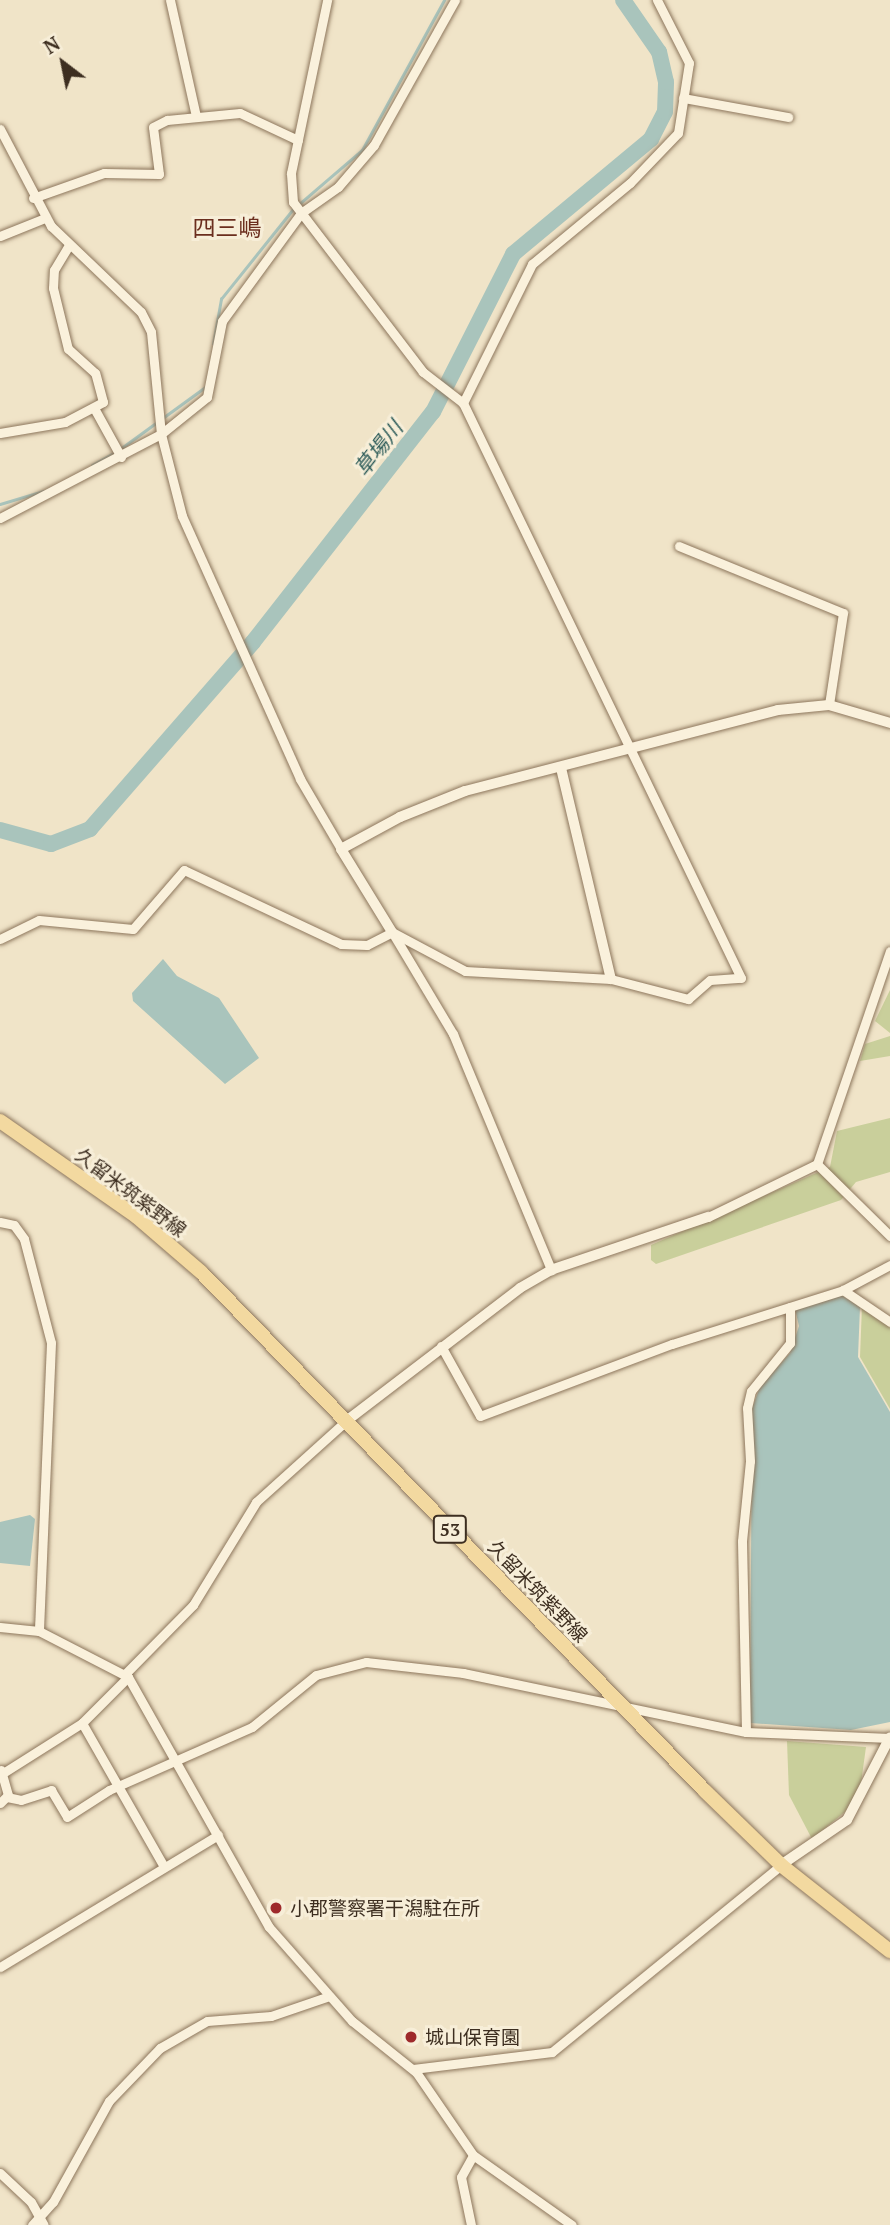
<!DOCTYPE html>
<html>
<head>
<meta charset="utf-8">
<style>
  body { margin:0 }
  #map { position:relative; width:890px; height:2225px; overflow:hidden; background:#f0e4c8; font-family:"PT Serif","Noto Sans JP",serif }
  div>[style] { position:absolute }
  .green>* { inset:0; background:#c9cf9b }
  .water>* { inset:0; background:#a9c4bc }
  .stream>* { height:2.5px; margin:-1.25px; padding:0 1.25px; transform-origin:1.25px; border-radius:1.25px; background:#a9c4bc }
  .river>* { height:16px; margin:-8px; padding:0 8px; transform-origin:8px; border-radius:8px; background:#a9c4bc }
  .roads { filter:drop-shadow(0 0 2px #8d765c) drop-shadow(0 0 2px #8d765c) }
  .minor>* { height:9px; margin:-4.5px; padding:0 4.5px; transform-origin:4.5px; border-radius:4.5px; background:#faf1dc }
  .tertiary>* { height:10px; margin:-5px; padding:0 5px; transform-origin:5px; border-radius:5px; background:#faf1dc }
  .primary>* { height:14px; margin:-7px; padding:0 7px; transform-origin:7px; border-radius:7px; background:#f3d9a0 }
  .dots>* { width:19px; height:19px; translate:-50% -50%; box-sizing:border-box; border:4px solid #f7eed8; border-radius:50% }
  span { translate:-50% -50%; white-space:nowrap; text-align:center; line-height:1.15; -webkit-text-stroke:6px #f7eed8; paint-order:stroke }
  .shield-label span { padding:2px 5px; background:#f7eed8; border:2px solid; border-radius:5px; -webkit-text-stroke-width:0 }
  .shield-label { font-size:18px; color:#3d2e20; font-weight:700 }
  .street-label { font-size:19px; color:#3d2e20 }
  .poi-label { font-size:19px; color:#3d2e20 }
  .left { translate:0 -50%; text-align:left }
  .water-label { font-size:21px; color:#2f5d5a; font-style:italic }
  .quarter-label { font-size:23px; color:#6b2e1e }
  .north { position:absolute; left:28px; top:28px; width:70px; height:70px; -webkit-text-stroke:5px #f7eed8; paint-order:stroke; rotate:328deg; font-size:19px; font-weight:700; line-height:28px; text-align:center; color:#3d2e20 }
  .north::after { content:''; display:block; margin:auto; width:24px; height:32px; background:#3d2e20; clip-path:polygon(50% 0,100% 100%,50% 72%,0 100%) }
</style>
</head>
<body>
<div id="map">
  <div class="green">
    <i style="clip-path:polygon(890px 990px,890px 1033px,875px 1021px)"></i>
    <i style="clip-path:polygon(890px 1036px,890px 1056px,860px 1061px,865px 1044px)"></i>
    <i style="clip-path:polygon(890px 1118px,890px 1172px,856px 1182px,841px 1200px,656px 1264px,651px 1260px,651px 1245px,830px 1167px,837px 1131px)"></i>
    <i style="clip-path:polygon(862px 1306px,890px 1326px,890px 1409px,860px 1357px)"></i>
    <i style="clip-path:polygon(787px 1741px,866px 1747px,861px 1783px,846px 1811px,812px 1839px,789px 1795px)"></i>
  </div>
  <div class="water">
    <i style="clip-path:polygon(163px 959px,177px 976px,219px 998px,259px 1058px,225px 1084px,133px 1001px,132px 993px)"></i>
    <i style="clip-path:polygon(841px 1295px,860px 1307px,858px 1357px,890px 1412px,890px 1722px,851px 1730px,750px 1723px,752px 1408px,760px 1387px,790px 1353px,799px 1326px,795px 1309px)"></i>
    <i style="clip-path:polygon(30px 1515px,35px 1519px,30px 1566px,0 1563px,0 1522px)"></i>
  </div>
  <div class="stream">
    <i style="left:298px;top:205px;width:84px;rotate:-40.7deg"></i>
    <i style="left:362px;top:150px;width:171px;rotate:-61.3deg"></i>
    <i style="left:213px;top:344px;width:46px;rotate:-79.9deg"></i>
    <i style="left:221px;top:299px;width:115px;rotate:-51.3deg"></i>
    <i style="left:120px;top:449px;width:104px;rotate:-36deg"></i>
    <i style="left:92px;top:465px;width:25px;rotate:-29deg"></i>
    <i style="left:0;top:504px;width:45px;rotate:-16.8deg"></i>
  </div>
  <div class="river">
    <i style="left:0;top:830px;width:53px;rotate:15.4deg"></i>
    <i style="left:51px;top:844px;width:42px;rotate:-21deg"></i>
    <i style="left:90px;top:829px;width:248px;rotate:-48.9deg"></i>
    <i style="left:253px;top:642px;width:292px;rotate:-52deg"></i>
    <i style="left:433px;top:412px;width:177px;rotate:-63.1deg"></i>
    <i style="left:513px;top:254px;width:180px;rotate:-39.8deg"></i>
    <i style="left:651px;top:139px;width:30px;rotate:-63deg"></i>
    <i style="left:665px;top:112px;width:30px;rotate:-88deg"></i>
    <i style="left:666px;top:82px;width:31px;rotate:-103deg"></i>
    <i style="left:659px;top:52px;width:63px;rotate:-124.7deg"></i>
  </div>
  <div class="roads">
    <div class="minor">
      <i style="left:170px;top:0;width:119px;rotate:77.4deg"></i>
      <i style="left:683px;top:98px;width:107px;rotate:10.3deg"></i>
      <i style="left:0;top:129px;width:110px;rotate:62.3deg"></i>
      <i style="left:51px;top:226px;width:124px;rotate:43.7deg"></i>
      <i style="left:141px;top:312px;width:22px;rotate:63deg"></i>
      <i style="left:151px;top:332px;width:102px;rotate:84.4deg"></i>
      <i style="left:161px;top:434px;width:85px;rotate:75.6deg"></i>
      <i style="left:182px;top:516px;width:288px;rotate:65.8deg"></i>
      <i style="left:300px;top:779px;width:81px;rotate:59.6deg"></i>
      <i style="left:33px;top:198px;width:75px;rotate:-19.4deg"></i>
      <i style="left:104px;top:173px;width:55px;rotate:1deg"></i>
      <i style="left:159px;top:174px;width:47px;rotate:-97.3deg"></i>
      <i style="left:153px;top:127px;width:16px;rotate:-27deg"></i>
      <i style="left:167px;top:120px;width:73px;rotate:-5.5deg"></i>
      <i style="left:240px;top:113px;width:64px;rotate:25deg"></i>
      <i style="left:0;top:236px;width:48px;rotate:-21.8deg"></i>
      <i style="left:463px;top:403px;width:155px;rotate:-63.6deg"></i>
      <i style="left:532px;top:264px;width:127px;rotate:-39.6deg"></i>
      <i style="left:630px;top:183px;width:69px;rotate:-46.2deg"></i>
      <i style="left:678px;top:133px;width:71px;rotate:-81.1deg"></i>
      <i style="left:689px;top:63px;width:71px;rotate:-116.9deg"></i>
      <i style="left:94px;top:408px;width:56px;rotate:61.1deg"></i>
      <i style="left:0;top:433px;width:66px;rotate:-9.6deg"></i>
      <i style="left:65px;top:422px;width:43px;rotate:-27.8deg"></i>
      <i style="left:103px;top:402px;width:30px;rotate:-105deg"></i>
      <i style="left:95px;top:373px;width:36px;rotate:-138deg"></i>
      <i style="left:68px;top:349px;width:63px;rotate:-103.8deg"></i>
      <i style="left:53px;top:288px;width:18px;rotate:-87deg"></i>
      <i style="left:54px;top:270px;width:29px;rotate:-59deg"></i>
      <i style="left:0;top:518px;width:182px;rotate:-27.6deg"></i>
      <i style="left:161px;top:434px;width:59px;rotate:-38.8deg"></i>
      <i style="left:207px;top:397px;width:77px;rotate:-78.8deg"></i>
      <i style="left:222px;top:321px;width:134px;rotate:-53.8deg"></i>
      <i style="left:301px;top:213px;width:45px;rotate:-35.1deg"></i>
      <i style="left:338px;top:187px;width:55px;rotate:-49.4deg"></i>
      <i style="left:374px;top:145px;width:166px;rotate:-60.8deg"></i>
      <i style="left:679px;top:546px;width:177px;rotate:22.2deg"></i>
      <i style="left:843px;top:613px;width:93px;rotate:98.7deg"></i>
      <i style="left:392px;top:932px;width:119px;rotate:59.1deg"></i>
      <i style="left:453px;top:1034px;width:256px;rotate:67.4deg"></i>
      <i style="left:0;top:939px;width:43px;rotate:-26deg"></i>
      <i style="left:39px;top:920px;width:94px;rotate:5.5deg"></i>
      <i style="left:133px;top:929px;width:78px;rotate:-49.2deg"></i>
      <i style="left:184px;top:870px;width:174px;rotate:25.2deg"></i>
      <i style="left:341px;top:944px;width:26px;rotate:2deg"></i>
      <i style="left:367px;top:945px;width:28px;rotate:-27deg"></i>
      <i style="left:392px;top:932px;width:83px;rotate:28.1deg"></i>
      <i style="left:465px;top:971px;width:146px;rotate:3.1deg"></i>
      <i style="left:611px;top:979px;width:80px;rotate:14.6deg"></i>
      <i style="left:688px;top:999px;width:29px;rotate:-41deg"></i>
      <i style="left:710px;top:980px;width:31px;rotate:-4deg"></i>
      <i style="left:741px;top:978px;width:639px;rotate:-115.8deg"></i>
      <i style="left:463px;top:403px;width:51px;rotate:-142.2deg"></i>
      <i style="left:423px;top:372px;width:214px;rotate:-127.4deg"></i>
      <i style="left:293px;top:202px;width:29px;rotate:-94deg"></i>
      <i style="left:291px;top:173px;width:177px;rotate:-78.2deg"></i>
      <i style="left:817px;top:1164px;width:103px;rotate:44.6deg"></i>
      <i style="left:708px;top:1217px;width:121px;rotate:-25.9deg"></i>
      <i style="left:817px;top:1164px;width:225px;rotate:-71.1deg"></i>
      <i style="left:0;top:1222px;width:14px;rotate:12deg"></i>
      <i style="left:14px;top:1225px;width:17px;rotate:54deg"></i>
      <i style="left:24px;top:1239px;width:107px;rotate:75.4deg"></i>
      <i style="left:51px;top:1343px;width:288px;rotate:92.4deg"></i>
      <i style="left:39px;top:1631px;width:100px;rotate:27.3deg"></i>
      <i style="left:128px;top:1677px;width:287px;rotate:60.6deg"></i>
      <i style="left:269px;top:1927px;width:125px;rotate:48.6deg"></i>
      <i style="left:352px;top:2021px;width:82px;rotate:38.6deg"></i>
      <i style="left:416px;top:2072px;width:101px;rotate:55.5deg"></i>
      <i style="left:473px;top:2155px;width:121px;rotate:35.3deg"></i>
      <i style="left:843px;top:1290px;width:57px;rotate:34.2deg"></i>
      <i style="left:441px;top:1346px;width:80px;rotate:60.9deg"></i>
      <i style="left:480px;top:1416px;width:205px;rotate:-20.6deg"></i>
      <i style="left:672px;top:1344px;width:179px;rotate:-17.5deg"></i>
      <i style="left:843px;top:1290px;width:53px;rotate:-28deg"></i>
      <i style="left:0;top:1627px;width:39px;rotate:6deg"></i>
      <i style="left:125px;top:1674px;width:97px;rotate:-45.4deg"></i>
      <i style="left:193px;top:1605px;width:121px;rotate:-58.5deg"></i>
      <i style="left:256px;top:1502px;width:120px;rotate:-42deg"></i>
      <i style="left:82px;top:1723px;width:163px;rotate:60.3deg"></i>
      <i style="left:746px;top:1732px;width:191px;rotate:-91.2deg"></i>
      <i style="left:742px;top:1541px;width:80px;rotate:-84.3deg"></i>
      <i style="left:750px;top:1461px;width:53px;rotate:-93.2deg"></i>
      <i style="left:747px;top:1408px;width:17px;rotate:-77deg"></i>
      <i style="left:751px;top:1391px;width:62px;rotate:-50.9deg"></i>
      <i style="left:790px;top:1343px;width:36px;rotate:-90deg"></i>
      <i style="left:3px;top:1773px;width:93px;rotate:-32.3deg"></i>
      <i style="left:82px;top:1723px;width:65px;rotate:-45deg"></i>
      <i style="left:7px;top:1797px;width:14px;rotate:12deg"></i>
      <i style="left:21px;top:1800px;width:32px;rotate:-18deg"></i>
      <i style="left:51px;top:1790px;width:31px;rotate:59deg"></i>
      <i style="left:67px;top:1817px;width:50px;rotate:-32.7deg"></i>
      <i style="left:109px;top:1790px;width:156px;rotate:-23.8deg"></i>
      <i style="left:252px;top:1727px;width:82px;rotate:-39.1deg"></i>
      <i style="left:316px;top:1675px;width:52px;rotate:-14.6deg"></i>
      <i style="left:366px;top:1662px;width:98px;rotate:6.5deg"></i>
      <i style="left:463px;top:1673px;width:289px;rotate:11.8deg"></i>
      <i style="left:746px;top:1732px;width:144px;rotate:2.4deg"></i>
      <i style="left:0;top:1803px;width:11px;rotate:-45deg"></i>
      <i style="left:8px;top:1795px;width:26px;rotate:-106deg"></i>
      <i style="left:0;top:1967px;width:255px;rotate:-31.2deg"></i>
      <i style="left:413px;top:2069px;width:140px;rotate:-7deg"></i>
      <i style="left:552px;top:2052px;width:296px;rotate:-39.2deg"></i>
      <i style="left:0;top:2173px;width:42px;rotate:43.1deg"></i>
      <i style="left:31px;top:2202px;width:26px;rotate:61deg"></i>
      <i style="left:32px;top:2225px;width:31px;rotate:-48deg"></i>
      <i style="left:53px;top:2202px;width:115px;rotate:-61deg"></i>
      <i style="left:109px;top:2101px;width:74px;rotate:-46.1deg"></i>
      <i style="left:160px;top:2048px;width:54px;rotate:-29.9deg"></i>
      <i style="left:207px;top:2021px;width:64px;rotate:-4.5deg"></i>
      <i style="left:271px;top:2016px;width:61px;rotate:-19deg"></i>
      <i style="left:471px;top:2225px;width:49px;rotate:-101.8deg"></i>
      <i style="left:461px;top:2177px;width:25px;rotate:-61deg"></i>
    </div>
    <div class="tertiary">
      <i style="left:561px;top:768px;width:217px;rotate:76.7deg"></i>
      <i style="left:392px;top:932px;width:97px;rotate:-121.6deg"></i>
      <i style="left:341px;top:849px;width:67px;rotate:-28.5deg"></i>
      <i style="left:400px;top:817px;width:70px;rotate:-21.8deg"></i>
      <i style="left:465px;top:791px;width:323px;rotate:-14.5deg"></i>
      <i style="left:778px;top:710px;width:51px;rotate:-5.6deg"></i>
      <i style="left:829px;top:705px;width:64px;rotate:16.4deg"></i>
      <i style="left:345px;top:1422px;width:220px;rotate:-37.4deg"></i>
      <i style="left:520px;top:1288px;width:36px;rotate:-30deg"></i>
      <i style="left:551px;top:1270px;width:166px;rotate:-18.7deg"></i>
      <i style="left:781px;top:1865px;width:80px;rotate:-34.3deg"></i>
      <i style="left:847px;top:1820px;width:93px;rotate:-62.6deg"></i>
    </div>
    <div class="primary">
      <i style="left:0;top:1121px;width:167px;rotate:35deg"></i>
      <i style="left:137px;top:1217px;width:84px;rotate:40.7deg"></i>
      <i style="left:201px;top:1272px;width:723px;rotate:45.84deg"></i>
      <i style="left:705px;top:1791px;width:106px;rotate:44.2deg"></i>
      <i style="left:781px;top:1865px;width:139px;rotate:38.3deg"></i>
    </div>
  </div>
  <div class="dots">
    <i style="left:276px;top:1908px;background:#9e2a2b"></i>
    <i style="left:411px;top:2037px;background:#9e2a2b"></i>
  </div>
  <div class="shield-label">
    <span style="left:450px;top:1529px">53</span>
  </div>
  <div class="street-label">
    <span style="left:131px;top:1192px;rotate:37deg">久留米筑紫野線</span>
    <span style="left:538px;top:1591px;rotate:46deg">久留米筑紫野線</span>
  </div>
  <div class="poi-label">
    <span class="left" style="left:290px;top:1908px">小郡警察署干潟駐在所</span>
    <span class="left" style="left:425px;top:2037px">城山保育園</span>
  </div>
  <div class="water-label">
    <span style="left:378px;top:448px;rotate:-52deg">草場川</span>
  </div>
  <div class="quarter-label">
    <span style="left:227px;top:228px">四三嶋</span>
  </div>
  <div class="north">N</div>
</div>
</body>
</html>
